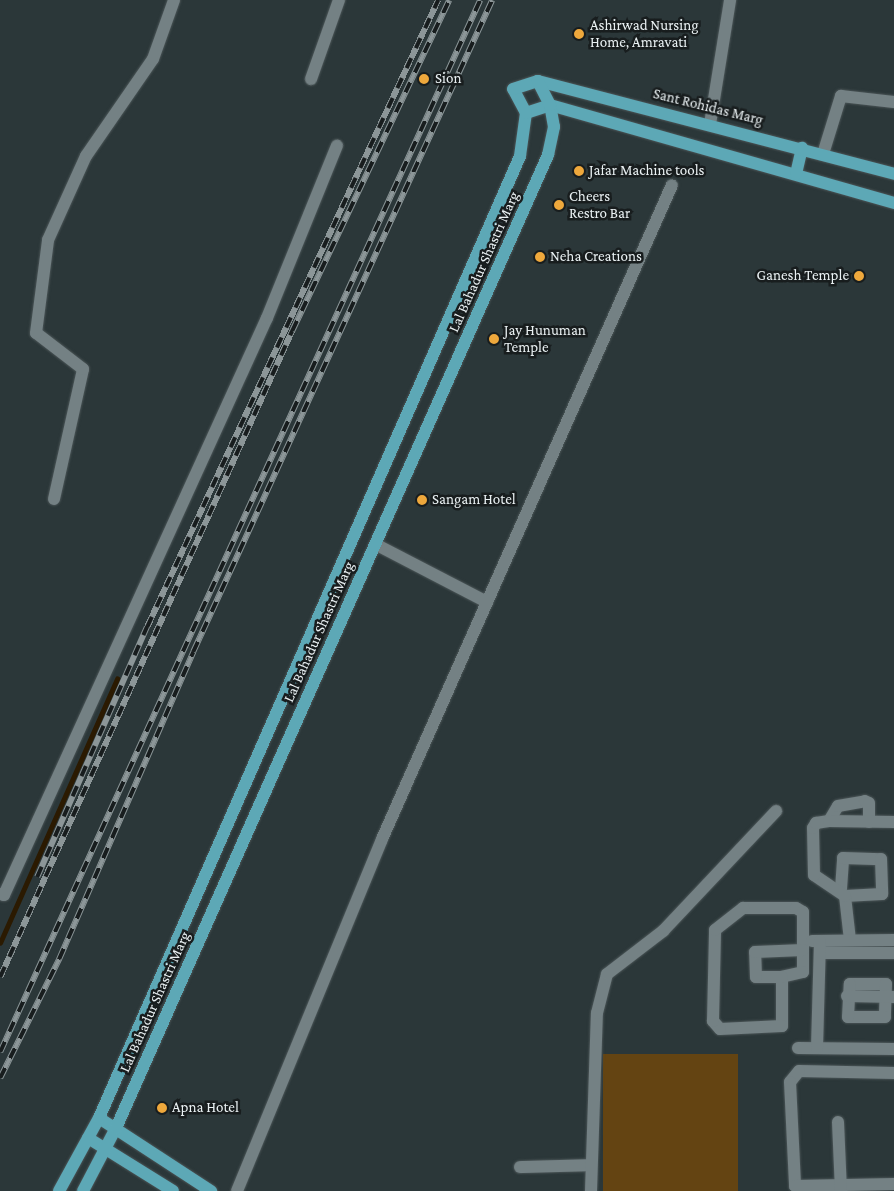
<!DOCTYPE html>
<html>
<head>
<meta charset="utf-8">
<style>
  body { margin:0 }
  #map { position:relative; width:894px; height:1191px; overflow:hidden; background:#2b3739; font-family:"Crimson Pro",serif }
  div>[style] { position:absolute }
  .green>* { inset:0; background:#644412; transform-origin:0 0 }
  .stream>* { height:4.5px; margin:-2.25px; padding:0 2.25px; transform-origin:2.25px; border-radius:2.25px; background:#2b1a01 }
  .roads { filter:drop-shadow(0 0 1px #4b5557) drop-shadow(0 0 1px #4b5557) }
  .minor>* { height:12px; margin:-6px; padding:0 6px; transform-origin:6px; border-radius:6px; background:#748184 }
  .major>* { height:12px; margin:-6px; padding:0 6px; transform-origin:6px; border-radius:6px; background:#5da8b6 }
  .rail>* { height:5.5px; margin-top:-2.75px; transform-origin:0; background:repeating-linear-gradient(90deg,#181d1e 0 11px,#8c9698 0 22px); box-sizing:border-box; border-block:1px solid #8c9698 }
  .dots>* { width:14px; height:14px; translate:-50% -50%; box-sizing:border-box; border:2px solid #181d1e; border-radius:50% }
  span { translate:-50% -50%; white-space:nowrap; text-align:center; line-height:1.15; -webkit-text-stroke:5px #181d1e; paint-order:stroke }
  .poi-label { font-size:15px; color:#eaf1f3 }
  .left { translate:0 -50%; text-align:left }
  .right { translate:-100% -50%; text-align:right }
  .street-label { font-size:15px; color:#eaf1f3 }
</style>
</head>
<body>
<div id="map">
  <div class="green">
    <i style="left:738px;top:1054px;width:137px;height:135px;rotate:90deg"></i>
  </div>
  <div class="stream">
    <i style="left:0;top:943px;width:289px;rotate:-66.1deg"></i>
  </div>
  <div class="roads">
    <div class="minor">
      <i style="left:311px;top:79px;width:84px;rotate:-70.5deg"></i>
      <i style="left:710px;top:124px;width:126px;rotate:-80.8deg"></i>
      <i style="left:823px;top:154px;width:61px;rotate:-72.8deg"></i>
      <i style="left:841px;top:96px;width:53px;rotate:6.5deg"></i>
      <i style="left:54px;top:499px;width:133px;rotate:-77.4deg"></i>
      <i style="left:83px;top:369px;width:59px;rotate:-142.5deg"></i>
      <i style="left:36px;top:333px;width:94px;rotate:-82.6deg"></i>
      <i style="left:48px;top:240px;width:92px;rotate:-65.7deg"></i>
      <i style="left:86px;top:156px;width:118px;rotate:-55.4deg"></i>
      <i style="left:153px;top:59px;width:63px;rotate:-70.4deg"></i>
      <i style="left:377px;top:545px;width:124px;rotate:27.4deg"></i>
      <i style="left:829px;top:821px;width:17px;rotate:-59deg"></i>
      <i style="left:838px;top:806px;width:27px;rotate:-10deg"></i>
      <i style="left:865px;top:801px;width:4px;rotate:27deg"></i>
      <i style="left:869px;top:803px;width:19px;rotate:90deg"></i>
      <i style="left:841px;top:889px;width:31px;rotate:-86deg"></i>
      <i style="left:843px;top:858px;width:38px;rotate:2deg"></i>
      <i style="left:881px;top:859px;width:35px;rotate:88deg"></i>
      <i style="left:882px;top:894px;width:37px;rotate:177deg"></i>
      <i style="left:0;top:894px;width:4px;rotate:14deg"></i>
      <i style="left:4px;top:895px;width:634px;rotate:-65.5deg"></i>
      <i style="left:267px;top:318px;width:186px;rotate:-67.9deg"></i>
      <i style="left:743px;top:908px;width:53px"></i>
      <i style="left:796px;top:908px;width:8px;rotate:30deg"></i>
      <i style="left:803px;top:912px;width:60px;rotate:90deg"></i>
      <i style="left:803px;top:972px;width:22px;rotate:167deg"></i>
      <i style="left:782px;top:977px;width:49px;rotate:90deg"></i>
      <i style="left:782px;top:1026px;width:62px;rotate:177.2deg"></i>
      <i style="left:720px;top:1029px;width:11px;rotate:-131deg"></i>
      <i style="left:713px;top:1021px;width:91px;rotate:-88.7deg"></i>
      <i style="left:715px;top:930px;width:36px;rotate:-38deg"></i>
      <i style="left:850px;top:940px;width:44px;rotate:-96.5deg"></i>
      <i style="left:845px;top:896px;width:37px;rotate:-146deg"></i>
      <i style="left:814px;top:875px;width:47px;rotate:-91.2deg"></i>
      <i style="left:813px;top:828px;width:6px;rotate:-59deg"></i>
      <i style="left:816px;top:823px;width:13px;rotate:-9deg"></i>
      <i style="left:829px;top:821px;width:65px;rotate:0.9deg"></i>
      <i style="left:812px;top:941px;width:82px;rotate:-0.7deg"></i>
      <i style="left:820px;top:953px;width:74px"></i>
      <i style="left:782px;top:977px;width:26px;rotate:180deg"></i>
      <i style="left:756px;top:977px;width:25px;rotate:-92deg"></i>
      <i style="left:755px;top:952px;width:48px;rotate:-2.4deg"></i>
      <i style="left:850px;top:984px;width:36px"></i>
      <i style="left:886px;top:984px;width:33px;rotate:92deg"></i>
      <i style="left:885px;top:1017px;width:37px;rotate:180deg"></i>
      <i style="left:848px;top:1017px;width:33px;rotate:-87deg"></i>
      <i style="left:847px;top:996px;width:47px;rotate:1.2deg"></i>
      <i style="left:798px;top:1048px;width:96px;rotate:0.6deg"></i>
      <i style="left:817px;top:1048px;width:107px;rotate:-88.4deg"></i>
      <i style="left:894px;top:1073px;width:95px;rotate:-178.8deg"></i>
      <i style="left:799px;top:1071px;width:14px;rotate:129deg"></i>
      <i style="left:790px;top:1082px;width:104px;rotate:87.2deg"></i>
      <i style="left:795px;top:1186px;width:99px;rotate:-1.2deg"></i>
      <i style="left:838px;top:1122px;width:69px;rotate:87.5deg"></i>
      <i style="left:520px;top:1167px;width:70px;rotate:-1.6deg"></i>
      <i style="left:237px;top:1191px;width:381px;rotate:-67.6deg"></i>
      <i style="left:382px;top:839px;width:715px;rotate:-66.09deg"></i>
      <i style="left:591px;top:1191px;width:178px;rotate:-88.1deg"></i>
      <i style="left:597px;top:1013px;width:40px;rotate:-75.6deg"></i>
      <i style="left:607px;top:974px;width:71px;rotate:-37.5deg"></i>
      <i style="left:663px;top:931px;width:165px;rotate:-46.7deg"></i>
    </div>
    <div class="major">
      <i style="left:526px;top:113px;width:25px;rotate:-18deg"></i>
      <i style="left:550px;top:105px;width:358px;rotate:15.9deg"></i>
      <i style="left:796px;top:174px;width:27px;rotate:-77deg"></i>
      <i style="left:99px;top:1118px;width:134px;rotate:33.1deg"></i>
      <i style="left:88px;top:1138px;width:100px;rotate:31.9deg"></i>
      <i style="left:59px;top:1191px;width:83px;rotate:-61.3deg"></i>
      <i style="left:99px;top:1118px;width:1050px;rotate:-66.36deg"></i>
      <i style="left:520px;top:156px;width:43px;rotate:-82.1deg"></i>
      <i style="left:526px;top:113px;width:27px;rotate:-118deg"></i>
      <i style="left:513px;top:89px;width:26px;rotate:-18deg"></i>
      <i style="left:538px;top:81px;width:368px;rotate:14.6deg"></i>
      <i style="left:83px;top:1191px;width:71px;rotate:-62.4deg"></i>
      <i style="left:116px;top:1128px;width:1065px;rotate:-66.06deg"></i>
      <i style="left:548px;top:155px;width:29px;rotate:-78deg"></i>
      <i style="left:554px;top:127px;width:22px;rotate:-100deg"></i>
      <i style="left:550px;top:105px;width:27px;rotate:-117deg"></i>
    </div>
  </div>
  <div class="rail">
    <i style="left:37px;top:877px;width:273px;rotate:-66.3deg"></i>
    <i style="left:147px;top:627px;width:691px;rotate:-65.1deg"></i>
    <i style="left:0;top:977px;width:709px;rotate:-65.68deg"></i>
    <i style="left:292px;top:331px;width:366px;rotate:-64.6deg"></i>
    <i style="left:0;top:1052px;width:1156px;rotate:-65.47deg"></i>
    <i style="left:0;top:1078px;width:133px;rotate:-63.6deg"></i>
    <i style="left:59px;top:959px;width:335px;rotate:-66.4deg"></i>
    <i style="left:193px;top:652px;width:717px;rotate:-65.36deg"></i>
  </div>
  <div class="dots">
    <i style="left:579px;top:34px;background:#eea83c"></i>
    <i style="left:424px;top:79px;background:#eea83c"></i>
    <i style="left:579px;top:171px;background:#eea83c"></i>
    <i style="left:559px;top:205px;background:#eea83c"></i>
    <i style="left:540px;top:257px;background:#eea83c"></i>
    <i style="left:859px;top:276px;background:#eea83c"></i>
    <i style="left:494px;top:339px;background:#eea83c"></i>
    <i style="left:422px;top:500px;background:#eea83c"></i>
    <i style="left:162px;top:1108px;background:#eea83c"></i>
  </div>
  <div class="poi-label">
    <span class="left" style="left:590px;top:34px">Ashirwad Nursing<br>Home, Amravati</span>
    <span class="left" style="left:435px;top:79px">Sion</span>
    <span class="left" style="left:589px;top:171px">Jafar Machine tools</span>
    <span class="left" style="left:569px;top:205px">Cheers<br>Restro Bar</span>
    <span class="left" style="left:550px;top:257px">Neha Creations</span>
    <span class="right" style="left:849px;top:276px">Ganesh Temple</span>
    <span class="left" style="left:504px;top:339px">Jay Hunuman<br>Temple</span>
    <span class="left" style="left:432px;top:500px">Sangam Hotel</span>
    <span class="left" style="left:172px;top:1108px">Apna Hotel</span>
  </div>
  <div class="street-label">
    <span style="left:708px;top:107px;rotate:14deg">Sant Rohidas Marg</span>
    <span style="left:484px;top:262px;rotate:-66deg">Lal Bahadur Shastri Marg</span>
    <span style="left:319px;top:632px;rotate:-66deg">Lal Bahadur Shastri Marg</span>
    <span style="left:155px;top:1002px;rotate:-66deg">Lal Bahadur Shastri Marg</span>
  </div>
</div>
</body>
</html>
